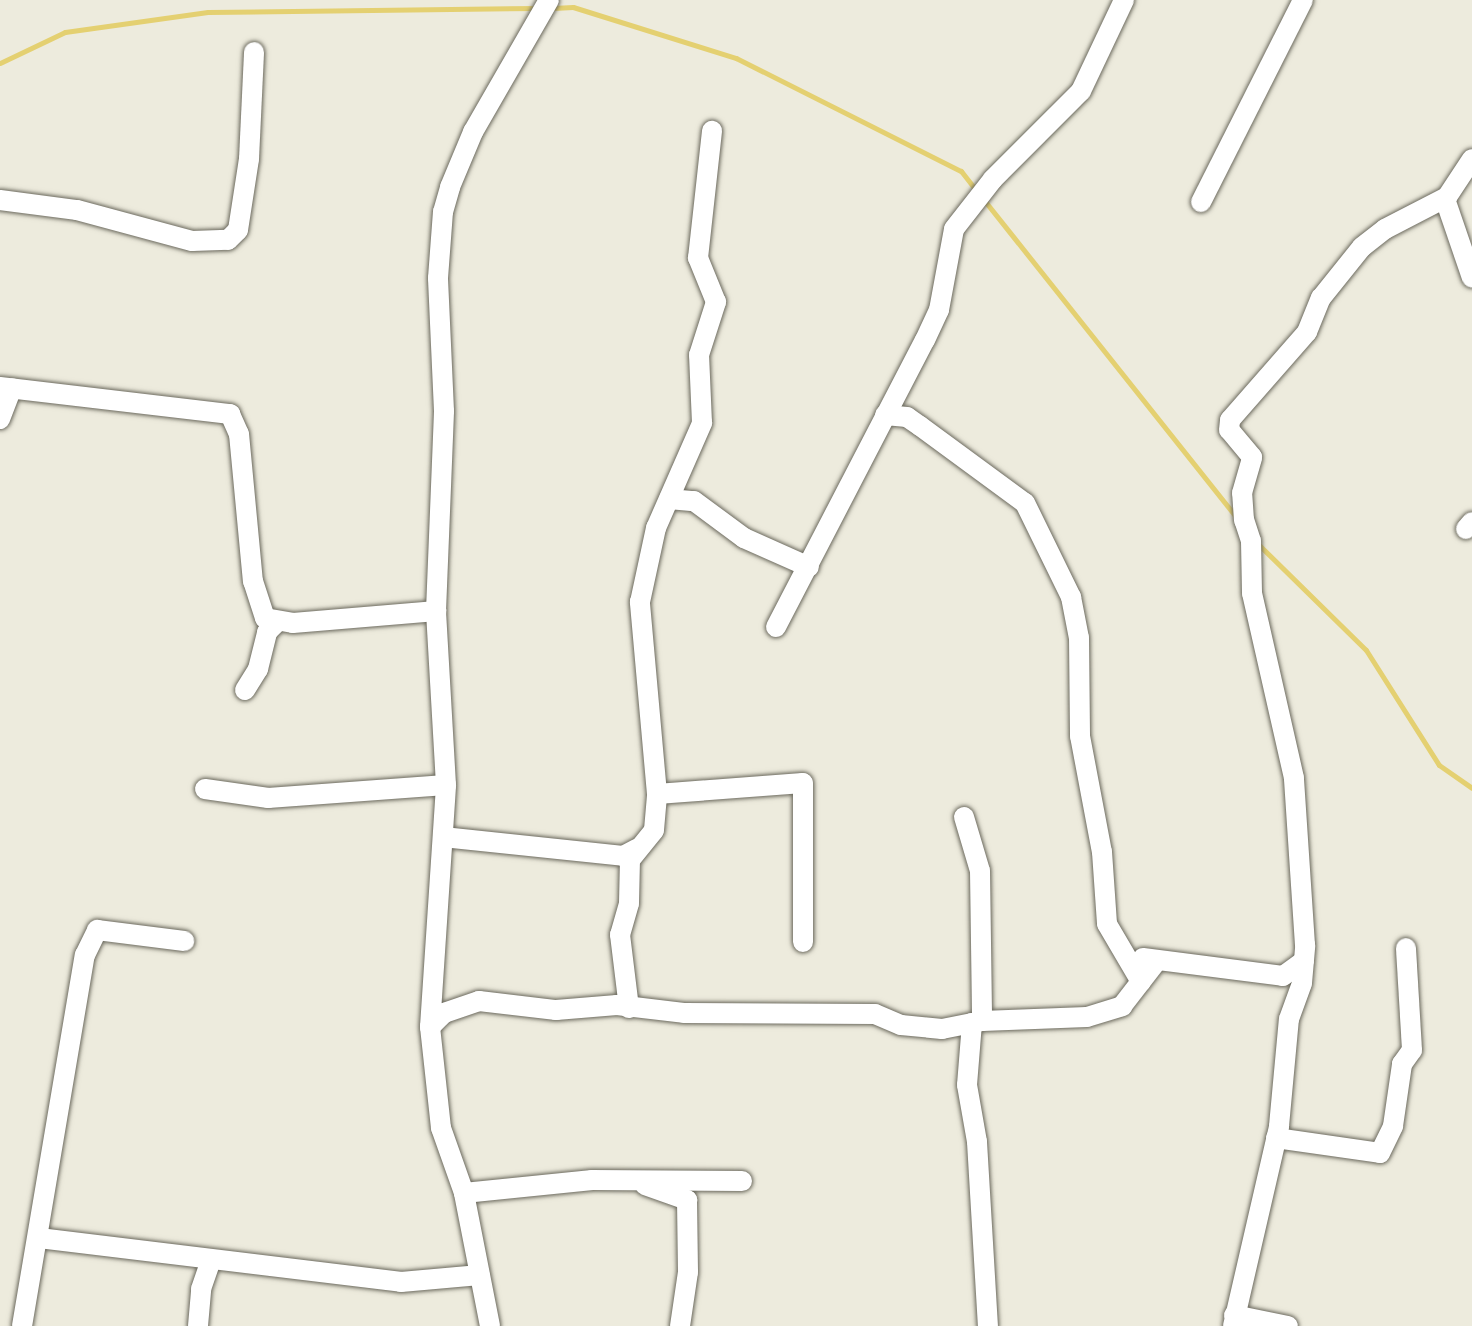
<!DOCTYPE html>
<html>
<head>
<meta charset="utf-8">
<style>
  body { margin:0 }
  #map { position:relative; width:1472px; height:1326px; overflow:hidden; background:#edebdd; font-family:Quicksand,sans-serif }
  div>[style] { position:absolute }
  .stream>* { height:5px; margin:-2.5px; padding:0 2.5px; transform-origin:2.5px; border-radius:2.5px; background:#e4d071 }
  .roads { filter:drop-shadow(0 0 2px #6b695d) drop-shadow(0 0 2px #6b695d) }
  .minor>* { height:20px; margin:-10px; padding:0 10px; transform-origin:10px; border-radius:10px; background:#fff }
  span { translate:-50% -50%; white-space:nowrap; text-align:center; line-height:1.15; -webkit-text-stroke:7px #fff; paint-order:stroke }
</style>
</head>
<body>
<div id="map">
  <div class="stream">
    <i style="left:553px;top:8px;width:20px;rotate:-3deg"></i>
    <i style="left:573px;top:7px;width:171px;rotate:17.4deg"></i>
    <i style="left:736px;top:58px;width:252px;rotate:26.7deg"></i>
    <i style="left:961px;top:171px;width:28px;rotate:52deg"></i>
    <i style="left:0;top:63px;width:72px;rotate:-25.5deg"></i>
    <i style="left:65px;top:32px;width:144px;rotate:-8deg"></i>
    <i style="left:208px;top:12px;width:331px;rotate:-0.7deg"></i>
    <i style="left:984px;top:200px;width:406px;rotate:51.5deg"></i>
    <i style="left:1258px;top:544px;width:151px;rotate:44.5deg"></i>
    <i style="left:1366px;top:650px;width:136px;rotate:57.6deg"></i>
    <i style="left:1439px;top:765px;width:40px;rotate:34.9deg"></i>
  </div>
  <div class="roads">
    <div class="minor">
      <i style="left:1445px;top:199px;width:83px;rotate:71.1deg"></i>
      <i style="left:0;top:200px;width:78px;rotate:7.4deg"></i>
      <i style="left:77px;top:210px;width:119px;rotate:15.1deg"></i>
      <i style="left:192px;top:241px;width:36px;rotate:-2deg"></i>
      <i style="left:228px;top:240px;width:14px;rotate:-45deg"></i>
      <i style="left:238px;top:230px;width:72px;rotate:-81.2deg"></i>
      <i style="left:249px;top:159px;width:107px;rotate:-87.3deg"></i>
      <i style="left:1201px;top:202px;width:226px;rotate:-63.2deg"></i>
      <i style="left:0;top:387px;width:232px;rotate:6.7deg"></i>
      <i style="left:230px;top:414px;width:22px;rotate:66deg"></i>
      <i style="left:239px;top:434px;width:148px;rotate:84.6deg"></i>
      <i style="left:253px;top:581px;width:39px;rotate:72deg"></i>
      <i style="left:265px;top:618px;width:28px;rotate:10deg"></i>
      <i style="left:293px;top:623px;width:144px;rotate:-4.8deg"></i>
      <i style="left:885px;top:415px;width:22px;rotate:5deg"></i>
      <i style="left:907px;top:417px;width:16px;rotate:35deg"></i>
      <i style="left:920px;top:426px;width:130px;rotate:36.3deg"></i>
      <i style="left:1025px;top:503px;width:105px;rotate:63.9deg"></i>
      <i style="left:1071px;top:597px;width:42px;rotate:79deg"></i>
      <i style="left:1079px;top:638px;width:98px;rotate:89.4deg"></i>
      <i style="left:1080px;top:736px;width:118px;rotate:79.3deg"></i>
      <i style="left:1102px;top:852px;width:72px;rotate:86deg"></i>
      <i style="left:1107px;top:924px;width:67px;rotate:59.6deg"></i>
      <i style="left:0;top:419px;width:33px;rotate:-69deg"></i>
      <i style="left:669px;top:499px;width:25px;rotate:5deg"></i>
      <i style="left:694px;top:501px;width:62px;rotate:36.5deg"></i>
      <i style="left:744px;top:538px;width:71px;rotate:24deg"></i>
      <i style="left:1466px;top:529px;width:9px;rotate:-49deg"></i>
      <i style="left:776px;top:627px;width:323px;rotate:-62.6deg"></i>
      <i style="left:925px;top:340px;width:33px;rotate:-65deg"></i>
      <i style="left:939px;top:310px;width:82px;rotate:-79.5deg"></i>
      <i style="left:954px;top:229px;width:63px;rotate:-52deg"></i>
      <i style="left:993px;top:179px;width:124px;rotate:-45deg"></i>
      <i style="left:1081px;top:91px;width:101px;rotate:-64.7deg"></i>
      <i style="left:245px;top:690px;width:25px;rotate:-58deg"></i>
      <i style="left:258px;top:669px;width:38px;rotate:-76deg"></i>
      <i style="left:267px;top:632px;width:14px;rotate:-45deg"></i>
      <i style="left:205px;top:789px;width:64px;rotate:8.1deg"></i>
      <i style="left:268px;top:798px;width:178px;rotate:-4.2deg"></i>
      <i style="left:657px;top:794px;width:146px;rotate:-4.3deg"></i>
      <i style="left:803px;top:783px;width:159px;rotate:90deg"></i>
      <i style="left:964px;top:817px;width:56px;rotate:73.5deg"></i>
      <i style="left:980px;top:871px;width:150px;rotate:89.2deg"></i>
      <i style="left:443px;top:837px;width:181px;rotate:6deg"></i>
      <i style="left:623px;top:856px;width:15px;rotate:-28deg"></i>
      <i style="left:1143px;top:958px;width:141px;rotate:7.3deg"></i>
      <i style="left:1283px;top:976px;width:26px;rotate:-36deg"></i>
      <i style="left:629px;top:1008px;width:74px;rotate:-97deg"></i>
      <i style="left:620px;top:935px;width:33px;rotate:-74deg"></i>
      <i style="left:629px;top:903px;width:43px;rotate:-88.7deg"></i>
      <i style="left:630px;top:860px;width:38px;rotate:-51deg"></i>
      <i style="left:654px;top:830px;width:36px;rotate:-85deg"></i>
      <i style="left:657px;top:794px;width:193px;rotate:-95.1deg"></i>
      <i style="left:640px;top:602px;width:76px;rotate:-77.8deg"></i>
      <i style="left:656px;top:528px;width:115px;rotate:-66.3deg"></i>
      <i style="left:702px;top:423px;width:68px;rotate:-92.5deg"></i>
      <i style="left:699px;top:355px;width:56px;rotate:-72.2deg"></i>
      <i style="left:716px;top:302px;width:48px;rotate:-112.2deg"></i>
      <i style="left:698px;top:258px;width:128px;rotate:-83.7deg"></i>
      <i style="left:972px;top:1023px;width:62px;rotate:94.6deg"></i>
      <i style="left:967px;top:1085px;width:58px;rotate:80deg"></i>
      <i style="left:977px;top:1142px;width:184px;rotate:86.6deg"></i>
      <i style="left:430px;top:1027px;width:20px;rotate:-45deg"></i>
      <i style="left:444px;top:1013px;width:37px;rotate:-19deg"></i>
      <i style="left:479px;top:1001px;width:78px;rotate:6.7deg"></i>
      <i style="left:556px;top:1010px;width:61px;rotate:-4.7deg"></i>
      <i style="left:617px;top:1005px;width:67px;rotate:6.8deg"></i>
      <i style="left:684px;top:1013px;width:191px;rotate:0.3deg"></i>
      <i style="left:875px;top:1014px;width:28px;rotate:23deg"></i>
      <i style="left:901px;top:1025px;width:41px;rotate:5.6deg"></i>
      <i style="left:942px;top:1029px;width:41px;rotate:-11.3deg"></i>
      <i style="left:982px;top:1021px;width:105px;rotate:-2.2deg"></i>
      <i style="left:1087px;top:1017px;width:37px;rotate:-17deg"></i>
      <i style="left:1122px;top:1006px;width:56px;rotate:-52.3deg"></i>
      <i style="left:1276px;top:1138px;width:105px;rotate:8.2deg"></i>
      <i style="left:1380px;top:1153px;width:30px;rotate:-64deg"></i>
      <i style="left:1393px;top:1126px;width:63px;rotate:-81.7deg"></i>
      <i style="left:1402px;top:1064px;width:17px;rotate:-54deg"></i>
      <i style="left:1412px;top:1050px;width:102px;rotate:-93.4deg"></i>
      <i style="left:645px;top:1185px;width:45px;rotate:19.7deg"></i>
      <i style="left:687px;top:1200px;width:72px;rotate:89.2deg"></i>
      <i style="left:688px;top:1272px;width:55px;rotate:98.4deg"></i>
      <i style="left:464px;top:1193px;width:129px;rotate:-5.8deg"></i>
      <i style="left:592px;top:1180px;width:150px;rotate:0.4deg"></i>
      <i style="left:39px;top:1238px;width:365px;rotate:6.9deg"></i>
      <i style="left:401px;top:1282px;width:79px;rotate:-5.1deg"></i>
      <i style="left:1234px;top:1315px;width:55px;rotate:11.5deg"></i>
      <i style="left:22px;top:1326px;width:376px;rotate:-80.4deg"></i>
      <i style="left:85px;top:955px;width:28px;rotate:-64deg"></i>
      <i style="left:97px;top:930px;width:88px;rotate:7.2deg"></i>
      <i style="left:198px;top:1326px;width:37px;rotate:-85deg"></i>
      <i style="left:201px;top:1289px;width:31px;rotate:-71deg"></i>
      <i style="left:490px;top:1326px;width:136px;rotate:-101.1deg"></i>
      <i style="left:464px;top:1193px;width:69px;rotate:-109.5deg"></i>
      <i style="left:441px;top:1128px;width:102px;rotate:-96.2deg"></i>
      <i style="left:430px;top:1027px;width:243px;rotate:-86.2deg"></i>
      <i style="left:446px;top:785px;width:174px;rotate:-93.3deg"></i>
      <i style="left:436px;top:611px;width:200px;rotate:-87.7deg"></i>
      <i style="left:444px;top:411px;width:133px;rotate:-92.6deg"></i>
      <i style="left:438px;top:278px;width:66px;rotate:-85.7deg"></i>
      <i style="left:443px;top:212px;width:26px;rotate:-74deg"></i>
      <i style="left:450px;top:187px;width:60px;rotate:-67.3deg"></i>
      <i style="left:473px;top:132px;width:152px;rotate:-60.1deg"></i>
      <i style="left:1233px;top:1326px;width:205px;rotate:-77deg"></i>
      <i style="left:1279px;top:1126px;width:107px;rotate:-84.7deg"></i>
      <i style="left:1289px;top:1019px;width:38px;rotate:-70deg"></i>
      <i style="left:1302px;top:983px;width:38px;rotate:-85deg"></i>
      <i style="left:1305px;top:945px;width:167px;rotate:-93.8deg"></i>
      <i style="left:1294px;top:778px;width:190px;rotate:-102.8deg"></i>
      <i style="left:1252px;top:593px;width:52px;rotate:-91.1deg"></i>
      <i style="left:1251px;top:541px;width:22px;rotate:-108deg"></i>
      <i style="left:1244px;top:520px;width:27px;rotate:-94deg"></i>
      <i style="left:1242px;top:493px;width:37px;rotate:-74deg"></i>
      <i style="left:1252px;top:457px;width:35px;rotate:-130deg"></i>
      <i style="left:1229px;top:430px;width:10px;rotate:-84deg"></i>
      <i style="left:1230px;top:420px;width:117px;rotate:-48.8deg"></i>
      <i style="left:1307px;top:332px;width:37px;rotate:-68deg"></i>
      <i style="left:1321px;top:298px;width:65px;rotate:-51.2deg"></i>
      <i style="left:1362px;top:247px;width:29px;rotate:-38deg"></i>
      <i style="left:1385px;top:229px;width:70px;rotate:-27.3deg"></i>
      <i style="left:1447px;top:197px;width:45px;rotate:-56.7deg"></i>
    </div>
  </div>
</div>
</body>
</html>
